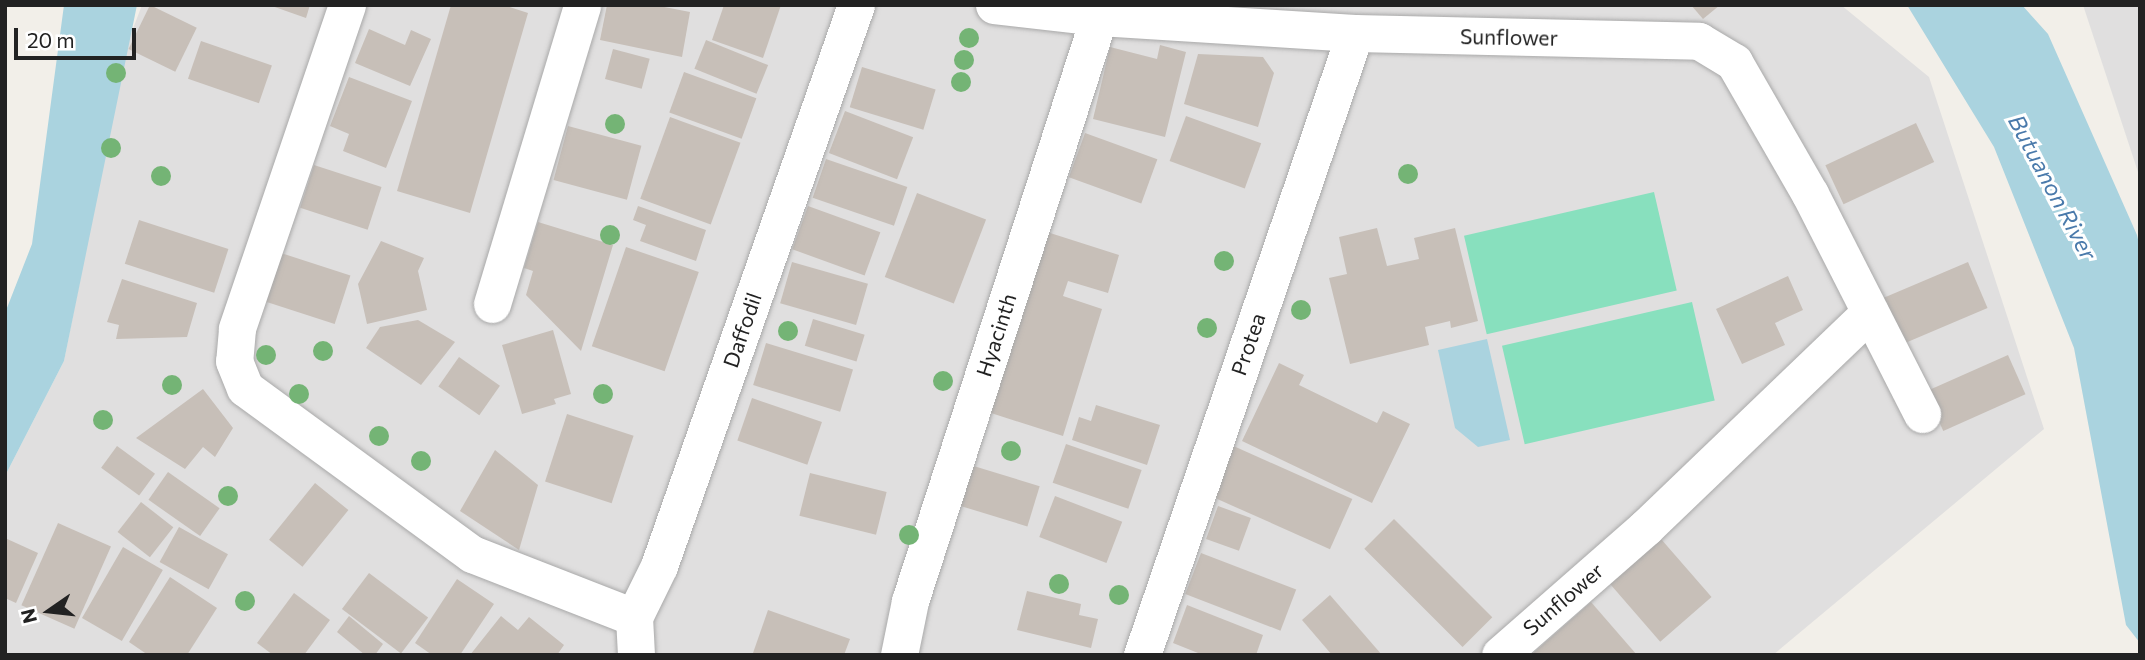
<!DOCTYPE html>
<html>
<head>
<meta charset="utf-8">
<style>
  body { margin:0 }
  #map { position:relative; width:2145px; height:660px; overflow:hidden; background:#f2efe9; font-family:Commissioner,sans-serif }
  div>[style] { position:absolute }
  .residential>* { inset:0; background:#e0dfdf }
  .pitch>* { inset:0; background:#88e0be; transform-origin:0 0 }
  .water>* { inset:0; background:#aad3df }
  .building>* { inset:0; background:#c7bfb8; transform-origin:0 0 }
  .roads { filter:drop-shadow(0 0 2px #a9a9a9) drop-shadow(0 0 2px #a9a9a9) }
  .street>* { height:37px; margin:-18.5px; padding:0 18.5px; transform-origin:18.5px; border-radius:18.5px; background:#fff }
  .trees>* { width:20px; height:20px; margin:-10px; border-radius:50%; background:#74b475 }
  span { translate:-50% -50%; white-space:nowrap; text-align:center; line-height:1.15; -webkit-text-stroke:6px #fff; paint-order:stroke }
  .street-label { font-size:21px; color:#222 }
  .water-label { font-size:23px; color:#4a7aab; font-style:italic }
  .frame { position:absolute; inset:0; border:7px solid #222; pointer-events:none }
  .north { position:absolute; left:14px; top:576px; width:70px; height:70px; -webkit-text-stroke:5px #fff; paint-order:stroke; rotate:256deg; font-size:19px; font-weight:700; line-height:28px; text-align:center; color:#222 }
  .north::after { content:''; display:block; margin:auto; width:24px; height:32px; background:#222; clip-path:polygon(50% 0,100% 100%,50% 72%,0 100%) }
  .scale { position:absolute; left:14px; top:28px; width:122px; height:32px; box-sizing:border-box; border:4px solid #222; border-top:0; padding-left:9px; font-size:21px; line-height:24px; white-space:nowrap; color:#222; -webkit-text-stroke:5px #fff; paint-order:stroke }
</style>
</head>
<body>
<div id="map">
  <div class="residential">
    <i style="clip-path:polygon(142px 5px,1841px 5px,1929px 77px,2044px 429px,1773px 655px,5px 655px,5px 476px,64px 361px,126px 47px)"></i>
    <i style="clip-path:polygon(2083px 5px,2140px 5px,2140px 178px)"></i>
  </div>
  <div class="pitch">
    <i style="left:1654px;top:192px;width:101px;height:195px;rotate:77deg"></i>
    <i style="left:1692px;top:302px;width:101px;height:195px;rotate:77deg"></i>
  </div>
  <div class="water">
    <i style="clip-path:polygon(64px 5px,137px 5px,64px 361px,5px 476px,5px 313px,32px 244px)"></i>
    <i style="clip-path:polygon(1907px 5px,2022px 5px,2048px 34px,2137px 235px,2140px 248px,2140px 643px,2126px 625px,2074px 348px,1994px 147px)"></i>
    <i style="clip-path:polygon(1487px 339px,1510px 440px,1478px 447px,1455px 428px,1438px 350px)"></i>
  </div>
  <div class="building">
    <i style="left:150px;top:5px;width:52px;height:49px;rotate:26deg"></i>
    <i style="clip-path:polygon(269px 5px,310px 5px,306px 18px)"></i>
    <i style="clip-path:polygon(451px 5px,503px 5px,528px 13px,470px 213px,397px 191px)"></i>
    <i style="clip-path:polygon(607px 5px,654px 5px,690px 12px,682px 57px,600px 40px)"></i>
    <i style="clip-path:polygon(724px 5px,781px 5px,763px 58px,712px 40px)"></i>
    <i style="clip-path:polygon(1691px 5px,1720px 5px,1703px 19px)"></i>
    <i style="clip-path:polygon(369px 29px,405px 45px,411px 30px,431px 39px,410px 86px,355px 63px)"></i>
    <i style="left:706px;top:40px;width:67px;height:31px;rotate:22deg"></i>
    <i style="left:201px;top:41px;width:75px;height:40px;rotate:19deg"></i>
    <i style="clip-path:polygon(1160px 45px,1186px 52px,1165px 137px,1093px 119px,1110px 47px,1157px 59px)"></i>
    <i style="left:613px;top:49px;width:38px;height:31px;rotate:15deg"></i>
    <i style="clip-path:polygon(1198px 54px,1263px 57px,1274px 73px,1258px 127px,1184px 104px)"></i>
    <i style="left:862px;top:67px;width:77px;height:42px;rotate:17deg"></i>
    <i style="left:684px;top:72px;width:77px;height:43px;rotate:20deg"></i>
    <i style="clip-path:polygon(349px 77px,412px 101px,386px 168px,343px 151px,349px 134px,330px 126px)"></i>
    <i style="left:845px;top:111px;width:73px;height:45px;rotate:21deg"></i>
    <i style="left:1186px;top:116px;width:80px;height:48px;rotate:20deg"></i>
    <i style="left:670px;top:117px;width:75px;height:87px;rotate:20deg"></i>
    <i style="left:1916px;top:123px;width:43px;height:100px;rotate:65deg"></i>
    <i style="left:568px;top:126px;width:76px;height:56px;rotate:15deg"></i>
    <i style="left:1085px;top:133px;width:77px;height:47px;rotate:20deg"></i>
    <i style="left:826px;top:159px;width:86px;height:41px;rotate:19deg"></i>
    <i style="left:314px;top:165px;width:71px;height:45px;rotate:18deg"></i>
    <i style="left:917px;top:193px;width:74px;height:90px;rotate:21deg"></i>
    <i style="clip-path:polygon(638px 206px,706px 230px,696px 261px,640px 241px,646px 225px,633px 220px)"></i>
    <i style="left:808px;top:206px;width:77px;height:46px;rotate:20deg"></i>
    <i style="left:139px;top:220px;width:94px;height:46px;rotate:18deg"></i>
    <i style="clip-path:polygon(538px 222px,613px 245px,581px 351px,526px 295px,533px 271px,524px 268px)"></i>
    <i style="clip-path:polygon(1377px 228px,1387px 266px,1419px 259px,1414px 238px,1455px 228px,1478px 321px,1451px 328px,1450px 321px,1425px 327px,1429px 345px,1350px 364px,1329px 278px,1347px 274px,1339px 237px)"></i>
    <i style="clip-path:polygon(1047px 232px,1119px 255px,1108px 293px,1068px 281px,1063px 296px,1102px 309px,1063px 436px,991px 413px)"></i>
    <i style="clip-path:polygon(381px 241px,424px 258px,418px 271px,427px 310px,367px 324px,358px 284px)"></i>
    <i style="left:626px;top:247px;width:77px;height:105px;rotate:19deg"></i>
    <i style="left:281px;top:253px;width:73px;height:51px;rotate:18deg"></i>
    <i style="left:792px;top:262px;width:79px;height:43px;rotate:16deg"></i>
    <i style="left:1968px;top:262px;width:50px;height:94px;rotate:67deg"></i>
    <i style="clip-path:polygon(1788px 276px,1803px 310px,1775px 323px,1785px 345px,1742px 364px,1716px 309px)"></i>
    <i style="clip-path:polygon(122px 279px,197px 303px,187px 337px,116px 339px,119px 325px,107px 322px)"></i>
    <i style="left:813px;top:319px;width:54px;height:28px;rotate:17deg"></i>
    <i style="clip-path:polygon(418px 320px,455px 342px,421px 385px,366px 348px,380px 327px)"></i>
    <i style="clip-path:polygon(553px 330px,571px 394px,554px 399px,556px 404px,522px 414px,502px 345px)"></i>
    <i style="left:766px;top:343px;width:91px;height:44px;rotate:17deg"></i>
    <i style="left:2008px;top:355px;width:43px;height:90px;rotate:66deg"></i>
    <i style="left:459px;top:357px;width:50px;height:36px;rotate:35deg"></i>
    <i style="clip-path:polygon(1279px 363px,1304px 375px,1299px 385px,1377px 423px,1383px 411px,1410px 424px,1372px 503px,1242px 441px)"></i>
    <i style="clip-path:polygon(203px 389px,233px 428px,215px 457px,203px 447px,185px 469px,136px 438px)"></i>
    <i style="left:752px;top:398px;width:74px;height:45px;rotate:19deg"></i>
    <i style="clip-path:polygon(1096px 405px,1160px 425px,1147px 465px,1072px 440px,1079px 417px,1091px 421px)"></i>
    <i style="left:567px;top:414px;width:70px;height:71px;rotate:18deg"></i>
    <i style="left:1066px;top:444px;width:80px;height:41px;rotate:19deg"></i>
    <i style="left:1229px;top:444px;width:135px;height:55px;rotate:24deg"></i>
    <i style="left:117px;top:446px;width:47px;height:27px;rotate:36deg"></i>
    <i style="clip-path:polygon(495px 450px,538px 485px,519px 550px,460px 511px)"></i>
    <i style="left:967px;top:464px;width:76px;height:42px;rotate:17deg"></i>
    <i style="left:168px;top:472px;width:63px;height:34px;rotate:35deg"></i>
    <i style="left:810px;top:473px;width:79px;height:44px;rotate:14deg"></i>
    <i style="left:315px;top:483px;width:43px;height:73px;rotate:39deg"></i>
    <i style="left:1055px;top:496px;width:72px;height:44px;rotate:21deg"></i>
    <i style="left:141px;top:502px;width:41px;height:38px;rotate:38deg"></i>
    <i style="left:1218px;top:506px;width:35px;height:35px;rotate:20deg"></i>
    <i style="left:1394px;top:519px;width:139px;height:42px;rotate:45deg"></i>
    <i style="left:58px;top:523px;width:58px;height:90px;rotate:24deg"></i>
    <i style="left:179px;top:527px;width:56px;height:40px;rotate:29deg"></i>
    <i style="clip-path:polygon(5px 538px,38px 553px,16px 603px,5px 598px)"></i>
    <i style="left:1661px;top:539px;width:77px;height:68px;rotate:49deg"></i>
    <i style="left:123px;top:547px;width:46px;height:82px;rotate:30deg"></i>
    <i style="left:1201px;top:553px;width:102px;height:44px;rotate:21deg"></i>
    <i style="left:369px;top:573px;width:74px;height:45px;rotate:37deg"></i>
    <i style="clip-path:polygon(170px 577px,217px 608px,187px 655px,148px 655px,129px 642px)"></i>
    <i style="clip-path:polygon(457px 579px,494px 604px,460px 655px,432px 655px,415px 643px)"></i>
    <i style="clip-path:polygon(1027px 591px,1081px 604px,1079px 615px,1098px 619px,1091px 648px,1017px 630px)"></i>
    <i style="clip-path:polygon(294px 593px,330px 620px,304px 655px,273px 655px,257px 643px)"></i>
    <i style="clip-path:polygon(1330px 595px,1382px 655px,1332px 655px,1302px 620px)"></i>
    <i style="clip-path:polygon(1591px 602px,1637px 655px,1531px 655px)"></i>
    <i style="clip-path:polygon(1187px 605px,1263px 635px,1256px 655px,1203px 655px,1173px 643px)"></i>
    <i style="clip-path:polygon(768px 610px,850px 639px,844px 655px,753px 653px)"></i>
    <i style="clip-path:polygon(349px 616px,383px 644px,375px 655px,365px 655px,337px 632px)"></i>
    <i style="clip-path:polygon(501px 616px,518px 630px,529px 617px,564px 645px,557px 655px,470px 655px)"></i>
  </div>
  <div class="roads">
    <div class="street">
      <i style="left:347px;top:5px;width:342px;rotate:108.8deg"></i>
      <i style="left:237px;top:329px;width:32px;rotate:95deg"></i>
      <i style="left:234px;top:361px;width:29px;rotate:68deg"></i>
      <i style="left:245px;top:388px;width:281px;rotate:36.2deg"></i>
      <i style="left:472px;top:554px;width:174px;rotate:21.3deg"></i>
      <i style="left:994px;top:5px;width:106px;rotate:6.5deg"></i>
      <i style="left:1099px;top:17px;width:256px;rotate:3.6deg"></i>
      <i style="left:1355px;top:33px;width:344px;rotate:1.3deg"></i>
      <i style="left:1699px;top:41px;width:41px;rotate:31deg"></i>
      <i style="left:1734px;top:62px;width:152px;rotate:60.1deg"></i>
      <i style="left:1810px;top:194px;width:247px;rotate:63deg"></i>
      <i style="left:492px;top:304px;width:312px;rotate:-73.2deg"></i>
      <i style="left:636px;top:655px;width:38px;rotate:-93deg"></i>
      <i style="left:634px;top:617px;width:57px;rotate:-63.9deg"></i>
      <i style="left:659px;top:566px;width:595px;rotate:-70.65deg"></i>
      <i style="left:899px;top:655px;width:55px;rotate:-78.5deg"></i>
      <i style="left:910px;top:601px;width:614px;rotate:-72.07deg"></i>
      <i style="left:1142px;top:655px;width:657px;rotate:-71.1deg"></i>
      <i style="left:1500px;top:655px;width:194px;rotate:-41.2deg"></i>
      <i style="left:1646px;top:527px;width:310px;rotate:-43.8deg"></i>
    </div>
  </div>
  <div class="trees">
    <i style="left:969px;top:38px"></i>
    <i style="left:964px;top:60px"></i>
    <i style="left:116px;top:73px"></i>
    <i style="left:961px;top:82px"></i>
    <i style="left:615px;top:124px"></i>
    <i style="left:111px;top:148px"></i>
    <i style="left:1408px;top:174px"></i>
    <i style="left:161px;top:176px"></i>
    <i style="left:610px;top:235px"></i>
    <i style="left:1224px;top:261px"></i>
    <i style="left:1301px;top:310px"></i>
    <i style="left:1207px;top:328px"></i>
    <i style="left:788px;top:331px"></i>
    <i style="left:323px;top:351px"></i>
    <i style="left:266px;top:355px"></i>
    <i style="left:943px;top:381px"></i>
    <i style="left:172px;top:385px"></i>
    <i style="left:299px;top:394px"></i>
    <i style="left:603px;top:394px"></i>
    <i style="left:103px;top:420px"></i>
    <i style="left:379px;top:436px"></i>
    <i style="left:1011px;top:451px"></i>
    <i style="left:421px;top:461px"></i>
    <i style="left:228px;top:496px"></i>
    <i style="left:909px;top:535px"></i>
    <i style="left:1059px;top:584px"></i>
    <i style="left:1119px;top:595px"></i>
    <i style="left:245px;top:601px"></i>
  </div>
  <div class="street-label">
    <span style="left:1509px;top:37px;rotate:1deg">Sunflower</span>
    <span style="left:742px;top:330px;rotate:-71deg">Daffodil</span>
    <span style="left:996px;top:335px;rotate:-72deg">Hyacinth</span>
    <span style="left:1248px;top:344px;rotate:-71deg">Protea</span>
    <span style="left:1563px;top:599px;rotate:-41deg">Sunflower</span>
  </div>
  <div class="water-label">
    <span style="left:2053px;top:187px;rotate:62deg">Butuanon River</span>
  </div>
  <div class="frame"></div>
  <div class="north">N</div>
  <div class="scale">20 m</div>
</div>
</body>
</html>
